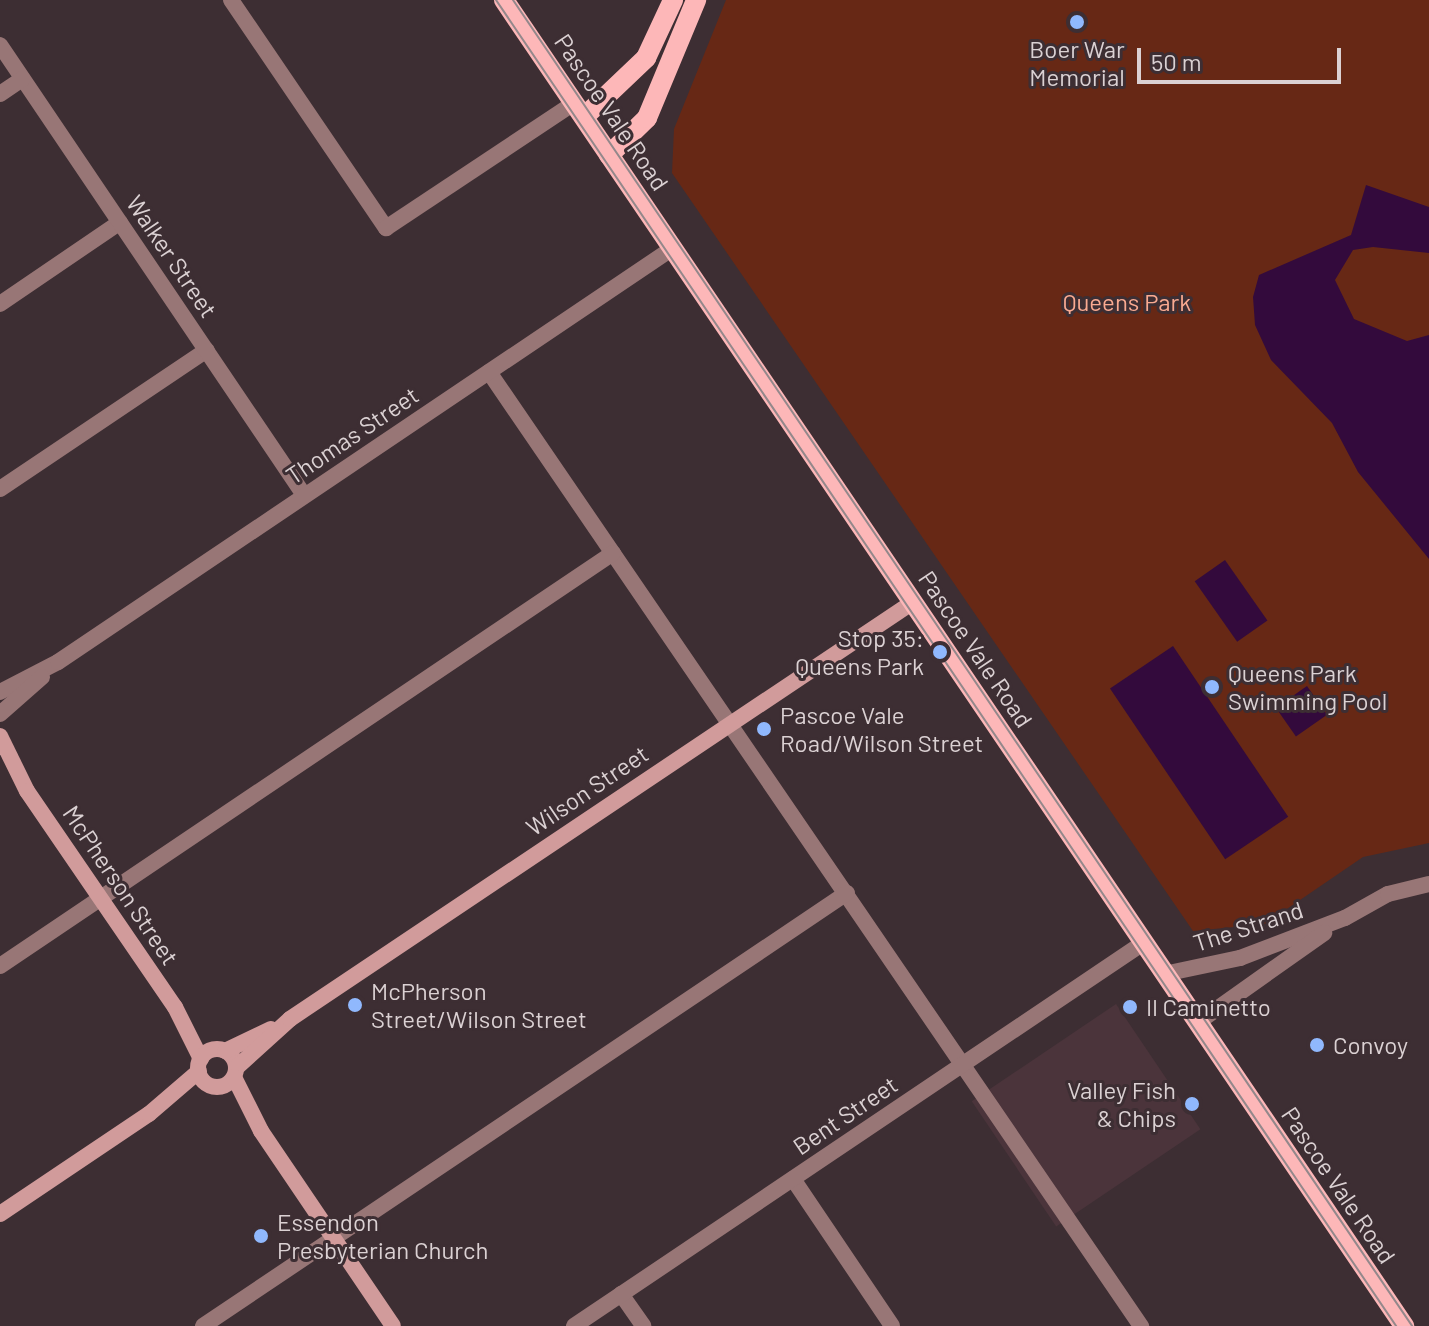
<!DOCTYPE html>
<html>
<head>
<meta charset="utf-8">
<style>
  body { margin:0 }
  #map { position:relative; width:1429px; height:1326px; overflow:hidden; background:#3d2e33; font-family:Barlow,sans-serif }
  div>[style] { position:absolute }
  .built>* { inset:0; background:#4b343b; transform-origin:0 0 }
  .green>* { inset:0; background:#672815 }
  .water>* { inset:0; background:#330a3c; transform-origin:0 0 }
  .lane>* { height:16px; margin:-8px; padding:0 8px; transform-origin:8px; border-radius:8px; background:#987676 }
  .street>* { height:16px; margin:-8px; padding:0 8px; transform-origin:8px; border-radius:8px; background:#987676 }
  .secondary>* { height:16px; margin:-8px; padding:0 8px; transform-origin:8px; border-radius:8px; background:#d19b9b }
  .secondary>.ring { margin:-8px; padding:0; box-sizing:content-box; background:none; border:16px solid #d19b9b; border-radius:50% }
  .primary>* { height:20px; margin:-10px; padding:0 10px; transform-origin:10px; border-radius:10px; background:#fdb7b8 }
  .tram>* { height:2px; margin:-1px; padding:0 1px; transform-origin:1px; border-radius:1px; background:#94888b }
  .dots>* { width:22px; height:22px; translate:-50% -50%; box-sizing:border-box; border:4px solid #3d2e33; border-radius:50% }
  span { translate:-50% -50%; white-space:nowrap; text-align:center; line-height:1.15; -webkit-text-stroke:6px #3d2e33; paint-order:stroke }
  .poi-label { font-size:24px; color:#dbd1d3 }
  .right { translate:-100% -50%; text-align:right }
  .left { translate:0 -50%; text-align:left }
  .street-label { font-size:24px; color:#dbd1d3 }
  .park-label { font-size:24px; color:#faaa91 }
  .scale { position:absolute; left:1137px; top:48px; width:204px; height:36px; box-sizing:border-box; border:4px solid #dbd1d3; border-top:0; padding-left:10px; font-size:24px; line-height:28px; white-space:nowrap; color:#dbd1d3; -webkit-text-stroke:6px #3d2e33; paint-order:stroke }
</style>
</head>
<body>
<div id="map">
  <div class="built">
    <i style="left:1116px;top:1004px;width:151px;height:174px;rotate:56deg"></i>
  </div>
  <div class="green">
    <i style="clip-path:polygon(726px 0,1429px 0,1429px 843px,1363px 857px,1265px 924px,1193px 931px,672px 173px,674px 129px)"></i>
  </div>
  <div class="water">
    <i style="clip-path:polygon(1366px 185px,1429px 207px,1429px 253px,1373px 247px,1353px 250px,1335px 280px,1354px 319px,1407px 341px,1429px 335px,1429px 559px,1358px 472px,1332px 423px,1271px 360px,1255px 325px,1253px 297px,1259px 275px,1351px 235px)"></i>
    <i style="left:1225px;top:560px;width:74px;height:37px;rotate:55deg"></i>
    <i style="left:1173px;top:646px;width:206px;height:76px;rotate:56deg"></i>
    <i style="left:1307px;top:686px;width:35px;height:38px;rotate:55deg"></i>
  </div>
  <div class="lane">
    <i style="left:231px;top:0;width:276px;rotate:55.8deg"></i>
    <i style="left:386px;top:228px;width:226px;rotate:-33.6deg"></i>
    <i style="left:0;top:304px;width:145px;rotate:-34.3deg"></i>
    <i style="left:489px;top:372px;width:1156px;rotate:55.65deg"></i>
    <i style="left:0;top:489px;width:249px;rotate:-33.9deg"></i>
    <i style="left:0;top:966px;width:739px;rotate:-33.97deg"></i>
    <i style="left:621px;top:1294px;width:39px;rotate:55deg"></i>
    <i style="left:203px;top:1326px;width:776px;rotate:-33.92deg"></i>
  </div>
  <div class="street">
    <i style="left:0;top:45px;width:543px;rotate:55.96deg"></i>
    <i style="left:0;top:94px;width:27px;rotate:-34deg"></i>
    <i style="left:0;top:692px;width:65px;rotate:-27.3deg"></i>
    <i style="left:58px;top:662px;width:741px;rotate:-33.95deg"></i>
    <i style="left:0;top:714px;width:56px;rotate:-41.4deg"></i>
    <i style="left:1164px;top:974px;width:78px;rotate:-11.9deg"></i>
    <i style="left:1240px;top:958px;width:112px;rotate:-20.9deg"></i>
    <i style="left:1345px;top:918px;width:49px;rotate:-29.2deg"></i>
    <i style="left:1388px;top:894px;width:42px;rotate:-13.7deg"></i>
    <i style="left:1197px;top:1023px;width:156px;rotate:-35.3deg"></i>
    <i style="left:793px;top:1179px;width:177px;rotate:56deg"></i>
    <i style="left:574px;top:1326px;width:686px;rotate:-33.94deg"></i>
  </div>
  <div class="secondary">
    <i style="left:0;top:736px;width:61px;rotate:63.9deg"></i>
    <i style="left:27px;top:791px;width:262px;rotate:55.6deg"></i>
    <i style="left:175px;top:1007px;width:58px;rotate:63.4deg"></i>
    <i class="ring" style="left:198px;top:1049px;width:22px;height:22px"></i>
    <i style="left:225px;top:1051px;width:51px;rotate:-25.6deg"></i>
    <i style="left:236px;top:1068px;width:73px;rotate:-42.2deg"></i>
    <i style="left:290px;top:1019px;width:750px;rotate:-33.8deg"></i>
    <i style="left:234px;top:1077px;width:60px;rotate:63.4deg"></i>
    <i style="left:261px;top:1131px;width:235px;rotate:55.9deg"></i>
    <i style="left:0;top:1214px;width:179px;rotate:-33.9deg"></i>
    <i style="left:149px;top:1114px;width:66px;rotate:-40.7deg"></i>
  </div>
  <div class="primary">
    <i style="left:504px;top:0;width:1603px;rotate:55.83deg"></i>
    <i style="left:584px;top:117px;width:86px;rotate:-43.6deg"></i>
    <i style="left:646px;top:58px;width:64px;rotate:-65deg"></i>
    <i style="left:609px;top:155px;width:53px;rotate:-44.2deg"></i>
    <i style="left:647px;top:118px;width:128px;rotate:-67.4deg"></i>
  </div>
  <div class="tram">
    <i style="left:496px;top:0;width:1603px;rotate:55.83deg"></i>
    <i style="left:513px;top:0;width:1602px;rotate:55.86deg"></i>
  </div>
  <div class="dots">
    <i style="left:1077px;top:22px;background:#90b8fd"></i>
    <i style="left:940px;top:652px;background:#90b8fd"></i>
    <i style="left:1212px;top:687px;background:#90b8fd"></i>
    <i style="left:764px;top:729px;background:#90b8fd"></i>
    <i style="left:355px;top:1005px;background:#90b8fd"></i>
    <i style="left:1130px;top:1007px;background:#90b8fd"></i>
    <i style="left:1317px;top:1045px;background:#90b8fd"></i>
    <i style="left:1192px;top:1104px;background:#90b8fd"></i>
    <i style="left:261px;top:1236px;background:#90b8fd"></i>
  </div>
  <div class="poi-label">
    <span style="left:1077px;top:63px">Boer War<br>Memorial</span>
    <span class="right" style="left:924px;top:652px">Stop 35:<br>Queens Park</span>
    <span class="left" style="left:1228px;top:687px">Queens Park<br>Swimming Pool</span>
    <span class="left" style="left:780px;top:729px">Pascoe Vale<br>Road/Wilson Street</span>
    <span class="left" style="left:371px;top:1005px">McPherson<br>Street/Wilson Street</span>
    <span class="left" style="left:1146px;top:1007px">Il Caminetto</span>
    <span class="left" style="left:1333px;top:1045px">Convoy</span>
    <span class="right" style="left:1176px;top:1104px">Valley Fish<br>&amp; Chips</span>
    <span class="left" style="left:277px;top:1236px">Essendon<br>Presbyterian Church</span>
  </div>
  <div class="street-label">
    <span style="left:612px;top:112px;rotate:56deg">Pascoe Vale Road</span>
    <span style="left:172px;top:256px;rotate:56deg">Walker Street</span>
    <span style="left:352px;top:435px;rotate:-34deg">Thomas Street</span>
    <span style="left:976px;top:649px;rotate:56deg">Pascoe Vale Road</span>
    <span style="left:587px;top:790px;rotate:-34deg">Wilson Street</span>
    <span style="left:121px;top:885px;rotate:56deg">McPherson Street</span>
    <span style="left:1248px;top:926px;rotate:-18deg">The Strand</span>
    <span style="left:845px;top:1115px;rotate:-34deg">Bent Street</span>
    <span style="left:1339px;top:1185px;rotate:56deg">Pascoe Vale Road</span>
  </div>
  <div class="park-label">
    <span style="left:1127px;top:302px">Queens Park</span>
  </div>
  <div class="scale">50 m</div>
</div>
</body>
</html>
